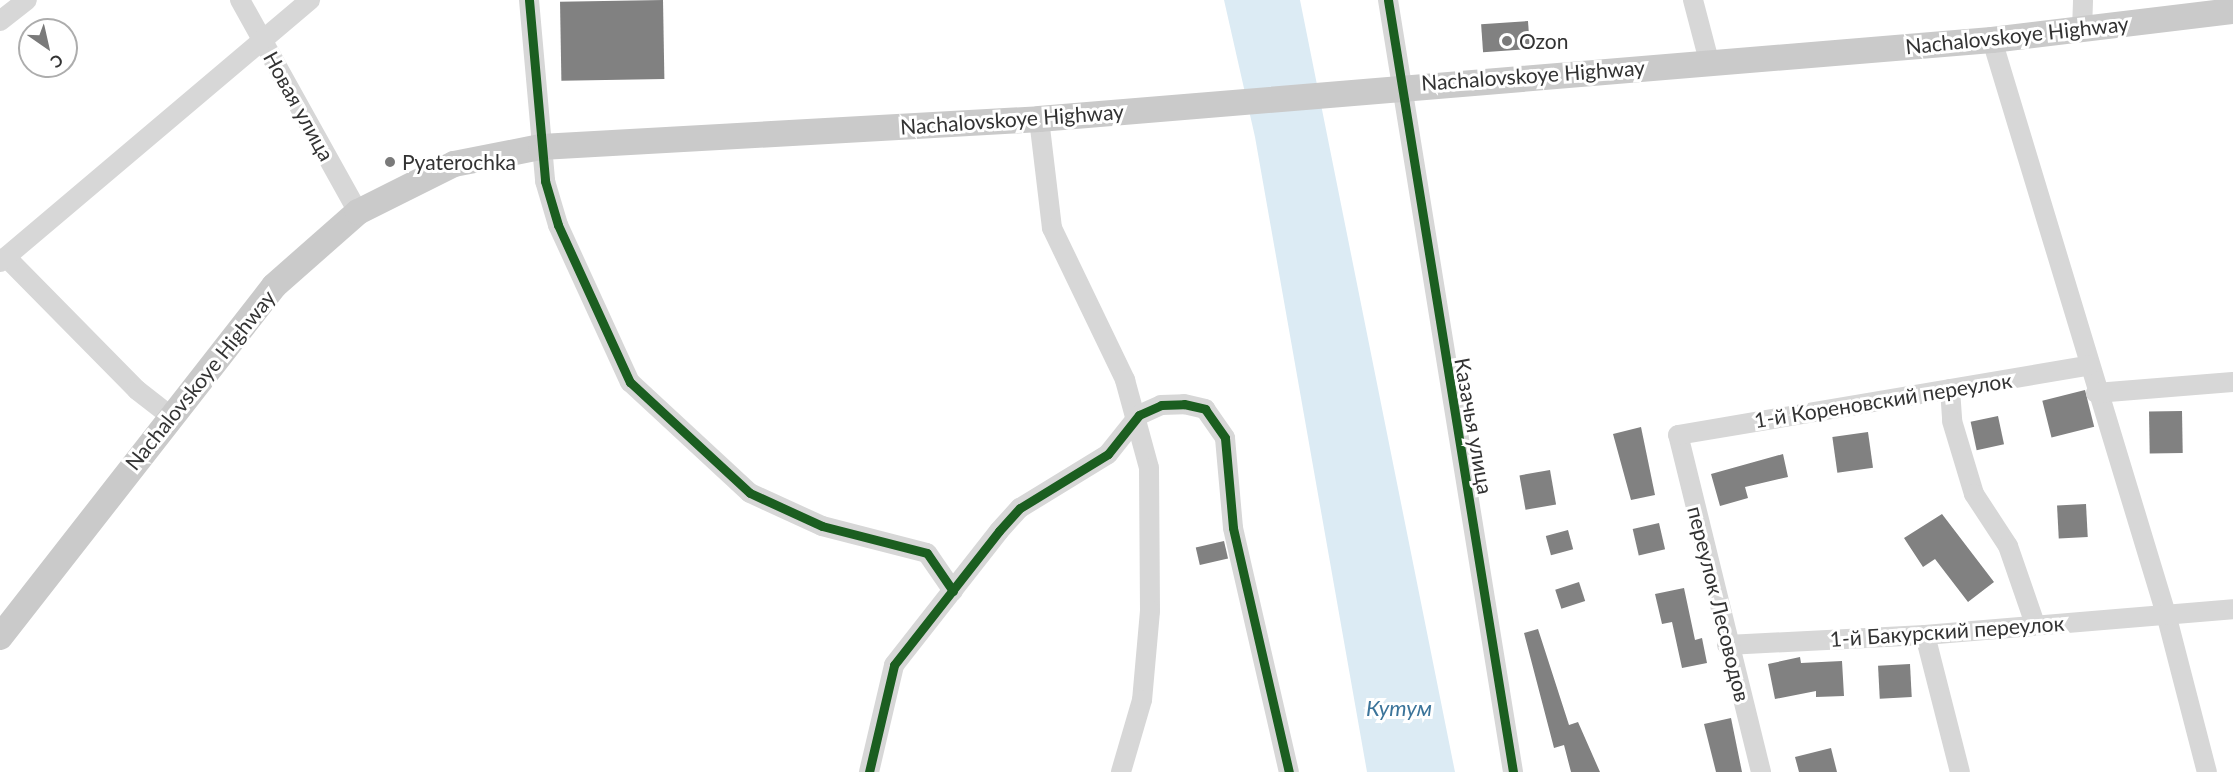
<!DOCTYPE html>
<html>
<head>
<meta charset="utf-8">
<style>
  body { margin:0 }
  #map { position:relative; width:2233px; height:772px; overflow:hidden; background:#fff; font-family:Lato,sans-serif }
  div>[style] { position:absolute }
  .water>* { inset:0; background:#dcebf4 }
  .building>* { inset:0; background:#818181; transform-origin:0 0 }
  .minor>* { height:20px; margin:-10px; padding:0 10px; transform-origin:10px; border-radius:10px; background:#d7d7d7 }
  .major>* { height:26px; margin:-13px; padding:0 13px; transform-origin:13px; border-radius:13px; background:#cacaca }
  .cycleway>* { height:9px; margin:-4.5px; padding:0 4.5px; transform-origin:4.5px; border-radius:4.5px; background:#1b5e20 }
  .dots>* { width:16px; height:16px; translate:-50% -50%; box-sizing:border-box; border:3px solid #fff; border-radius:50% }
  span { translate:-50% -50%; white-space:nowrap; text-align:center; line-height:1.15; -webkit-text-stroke:6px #fff; paint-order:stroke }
  .street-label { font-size:21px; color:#333 }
  .poi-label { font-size:21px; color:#333 }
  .left { translate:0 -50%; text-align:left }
  .water-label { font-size:22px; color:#3b749a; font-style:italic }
  .north { position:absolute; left:18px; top:18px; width:60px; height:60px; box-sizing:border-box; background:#fff; border:2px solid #adadad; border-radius:50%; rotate:146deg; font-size:16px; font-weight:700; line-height:24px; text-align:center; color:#333 }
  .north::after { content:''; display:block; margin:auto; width:21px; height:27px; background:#7a7a7a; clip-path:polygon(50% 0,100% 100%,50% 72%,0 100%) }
</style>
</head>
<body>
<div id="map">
  <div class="water">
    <i style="clip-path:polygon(1224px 0,1300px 0,1455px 772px,1367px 772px,1255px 137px)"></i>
  </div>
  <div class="building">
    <i style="left:663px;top:0;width:79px;height:103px;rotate:89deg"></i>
    <i style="left:1528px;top:21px;width:28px;height:47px;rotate:86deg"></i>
    <i style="left:2085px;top:390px;width:38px;height:44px;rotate:76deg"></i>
    <i style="left:2182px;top:411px;width:42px;height:33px;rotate:89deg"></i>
    <i style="left:1998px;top:416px;width:29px;height:28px;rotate:78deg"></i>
    <i style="clip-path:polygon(1641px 427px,1655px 495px,1631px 500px,1613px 434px)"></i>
    <i style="left:1868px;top:432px;width:36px;height:36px;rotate:82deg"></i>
    <i style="clip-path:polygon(1783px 454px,1788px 477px,1745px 487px,1748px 498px,1720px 506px,1711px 474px)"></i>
    <i style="left:1550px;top:470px;width:35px;height:31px;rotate:80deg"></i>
    <i style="left:2086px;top:504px;width:33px;height:29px;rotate:87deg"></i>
    <i style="clip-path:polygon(1942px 514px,1994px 582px,1968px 602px,1935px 559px,1923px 567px,1904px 538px)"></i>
    <i style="left:1659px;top:523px;width:27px;height:27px;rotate:77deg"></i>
    <i style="left:1568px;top:530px;width:20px;height:23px;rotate:75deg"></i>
    <i style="left:1224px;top:541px;width:18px;height:29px;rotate:77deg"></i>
    <i style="left:1579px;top:582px;width:20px;height:25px;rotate:72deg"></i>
    <i style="clip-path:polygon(1684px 588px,1695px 640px,1702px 638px,1707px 663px,1682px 668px,1672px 622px,1662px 624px,1655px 594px)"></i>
    <i style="clip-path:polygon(1538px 629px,1569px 725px,1578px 722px,1600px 772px,1571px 772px,1564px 745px,1554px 748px,1524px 633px)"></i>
    <i style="clip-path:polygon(1800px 657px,1801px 663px,1842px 661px,1844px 696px,1816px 697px,1816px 691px,1775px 699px,1768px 664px)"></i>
    <i style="left:1910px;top:664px;width:33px;height:32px;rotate:87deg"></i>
    <i style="clip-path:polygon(1731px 718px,1742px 772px,1716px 772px,1704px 724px)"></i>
    <i style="clip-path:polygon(1831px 748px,1837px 772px,1799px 772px,1795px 757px)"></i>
  </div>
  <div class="minor">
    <i style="left:240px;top:0;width:243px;rotate:60.9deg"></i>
    <i style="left:529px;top:0;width:182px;rotate:84.9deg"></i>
    <i style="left:545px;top:181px;width:46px;rotate:73.5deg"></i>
    <i style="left:558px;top:225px;width:173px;rotate:65.4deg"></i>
    <i style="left:630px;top:382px;width:163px;rotate:42.8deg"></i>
    <i style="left:750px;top:493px;width:79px;rotate:24.6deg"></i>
    <i style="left:822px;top:526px;width:108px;rotate:14.4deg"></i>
    <i style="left:927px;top:553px;width:46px;rotate:55.6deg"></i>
    <i style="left:1388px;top:0;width:782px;rotate:80.8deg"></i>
    <i style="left:1693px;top:0;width:63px;rotate:75.3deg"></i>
    <i style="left:0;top:21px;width:34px;rotate:-38deg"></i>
    <i style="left:2082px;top:30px;width:30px;rotate:-88deg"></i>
    <i style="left:1992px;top:40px;width:600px;rotate:73.14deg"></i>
    <i style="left:2166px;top:614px;width:163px;rotate:75.5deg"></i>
    <i style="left:1039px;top:119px;width:110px;rotate:83.2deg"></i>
    <i style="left:1052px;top:228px;width:169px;rotate:64.3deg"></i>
    <i style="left:1125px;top:380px;width:91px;rotate:74.7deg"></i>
    <i style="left:1149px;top:468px;width:143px;rotate:89.6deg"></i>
    <i style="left:1150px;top:611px;width:89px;rotate:95.1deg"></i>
    <i style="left:1142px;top:700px;width:75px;rotate:106.3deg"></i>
    <i style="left:6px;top:257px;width:187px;rotate:45.4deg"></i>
    <i style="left:137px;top:390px;width:41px;rotate:38deg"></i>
    <i style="left:0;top:262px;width:406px;rotate:-40.2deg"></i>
    <i style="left:1950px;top:389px;width:32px;rotate:86deg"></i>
    <i style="left:1952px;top:421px;width:76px;rotate:73.2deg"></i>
    <i style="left:1974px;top:494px;width:62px;rotate:56.8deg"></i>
    <i style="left:2008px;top:546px;width:83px;rotate:70.9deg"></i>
    <i style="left:2096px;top:393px;width:137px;rotate:-4.6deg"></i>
    <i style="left:1925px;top:635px;width:141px;rotate:75.7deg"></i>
    <i style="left:1727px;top:645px;width:198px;rotate:-2.9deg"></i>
    <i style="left:1925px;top:635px;width:309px;rotate:-4.8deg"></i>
    <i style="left:869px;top:772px;width:110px;rotate:-76.8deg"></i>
    <i style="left:894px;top:665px;width:170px;rotate:-51.9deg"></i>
    <i style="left:999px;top:531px;width:31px;rotate:-48deg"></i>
    <i style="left:1020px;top:508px;width:103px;rotate:-31.5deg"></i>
    <i style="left:1108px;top:454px;width:50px;rotate:-51.5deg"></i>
    <i style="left:1139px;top:415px;width:24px;rotate:-24deg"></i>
    <i style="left:1161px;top:405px;width:23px;rotate:-2deg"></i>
    <i style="left:1184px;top:404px;width:22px;rotate:13deg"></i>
    <i style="left:1205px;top:409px;width:35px;rotate:55deg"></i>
    <i style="left:1225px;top:438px;width:90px;rotate:84.9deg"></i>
    <i style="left:1233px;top:528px;width:250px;rotate:77.1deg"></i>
    <i style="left:1761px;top:772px;width:347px;rotate:-103.8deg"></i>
    <i style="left:1678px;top:435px;width:416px;rotate:-9.6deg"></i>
  </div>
  <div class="major">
    <i style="left:0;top:637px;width:445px;rotate:-52deg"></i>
    <i style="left:274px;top:286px;width:112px;rotate:-41.4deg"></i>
    <i style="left:358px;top:212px;width:107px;rotate:-26.6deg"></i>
    <i style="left:454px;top:164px;width:89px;rotate:-11.1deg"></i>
    <i style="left:541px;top:147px;width:499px;rotate:-3.2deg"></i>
    <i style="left:1039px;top:119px;width:956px;rotate:-4.74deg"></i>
    <i style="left:1992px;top:40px;width:243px;rotate:-6.9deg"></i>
  </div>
  <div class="cycleway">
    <i style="left:529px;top:0;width:182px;rotate:84.9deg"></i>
    <i style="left:545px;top:181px;width:46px;rotate:73.5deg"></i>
    <i style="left:558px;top:225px;width:173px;rotate:65.4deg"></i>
    <i style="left:630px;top:382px;width:163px;rotate:42.8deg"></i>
    <i style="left:750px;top:493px;width:79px;rotate:24.6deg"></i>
    <i style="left:822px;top:526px;width:108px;rotate:14.4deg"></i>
    <i style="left:927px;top:553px;width:46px;rotate:55.6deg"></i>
    <i style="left:1388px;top:0;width:782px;rotate:80.8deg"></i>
    <i style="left:869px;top:772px;width:110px;rotate:-76.8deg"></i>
    <i style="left:894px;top:665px;width:170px;rotate:-51.9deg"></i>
    <i style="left:999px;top:531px;width:31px;rotate:-48deg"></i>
    <i style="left:1020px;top:508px;width:103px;rotate:-31.5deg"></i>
    <i style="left:1108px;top:454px;width:50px;rotate:-51.5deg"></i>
    <i style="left:1139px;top:415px;width:24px;rotate:-24deg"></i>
    <i style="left:1161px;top:405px;width:23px;rotate:-2deg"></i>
    <i style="left:1184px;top:404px;width:22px;rotate:13deg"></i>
    <i style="left:1205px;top:409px;width:35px;rotate:55deg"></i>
    <i style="left:1225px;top:438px;width:90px;rotate:84.9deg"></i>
    <i style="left:1233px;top:528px;width:250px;rotate:77.1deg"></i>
  </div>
  <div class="dots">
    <i style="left:1507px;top:41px;background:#7a7a7a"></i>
    <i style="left:390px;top:162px;background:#7a7a7a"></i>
  </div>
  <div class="street-label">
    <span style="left:2017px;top:35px;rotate:-6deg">Nachalovskoye Highway</span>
    <span style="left:1533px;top:75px;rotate:-4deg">Nachalovskoye Highway</span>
    <span style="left:299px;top:106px;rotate:61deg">Новая улица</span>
    <span style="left:1012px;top:119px;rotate:-4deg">Nachalovskoye Highway</span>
    <span style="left:200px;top:380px;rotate:-51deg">Nachalovskoye Highway</span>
    <span style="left:1883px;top:400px;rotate:-9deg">1-й Кореновский переулок</span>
    <span style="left:1474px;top:426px;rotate:80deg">Казачья улица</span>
    <span style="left:1719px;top:604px;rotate:76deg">переулок Лесоводов</span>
    <span style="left:1947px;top:631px;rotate:-4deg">1-й Бакурский переулок</span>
  </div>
  <div class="poi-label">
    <span class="left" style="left:1519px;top:41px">Ozon</span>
    <span class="left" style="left:402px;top:162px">Pyaterochka</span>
  </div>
  <div class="water-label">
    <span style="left:1399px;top:708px">Кутум</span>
  </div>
  <div class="north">С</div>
</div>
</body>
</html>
